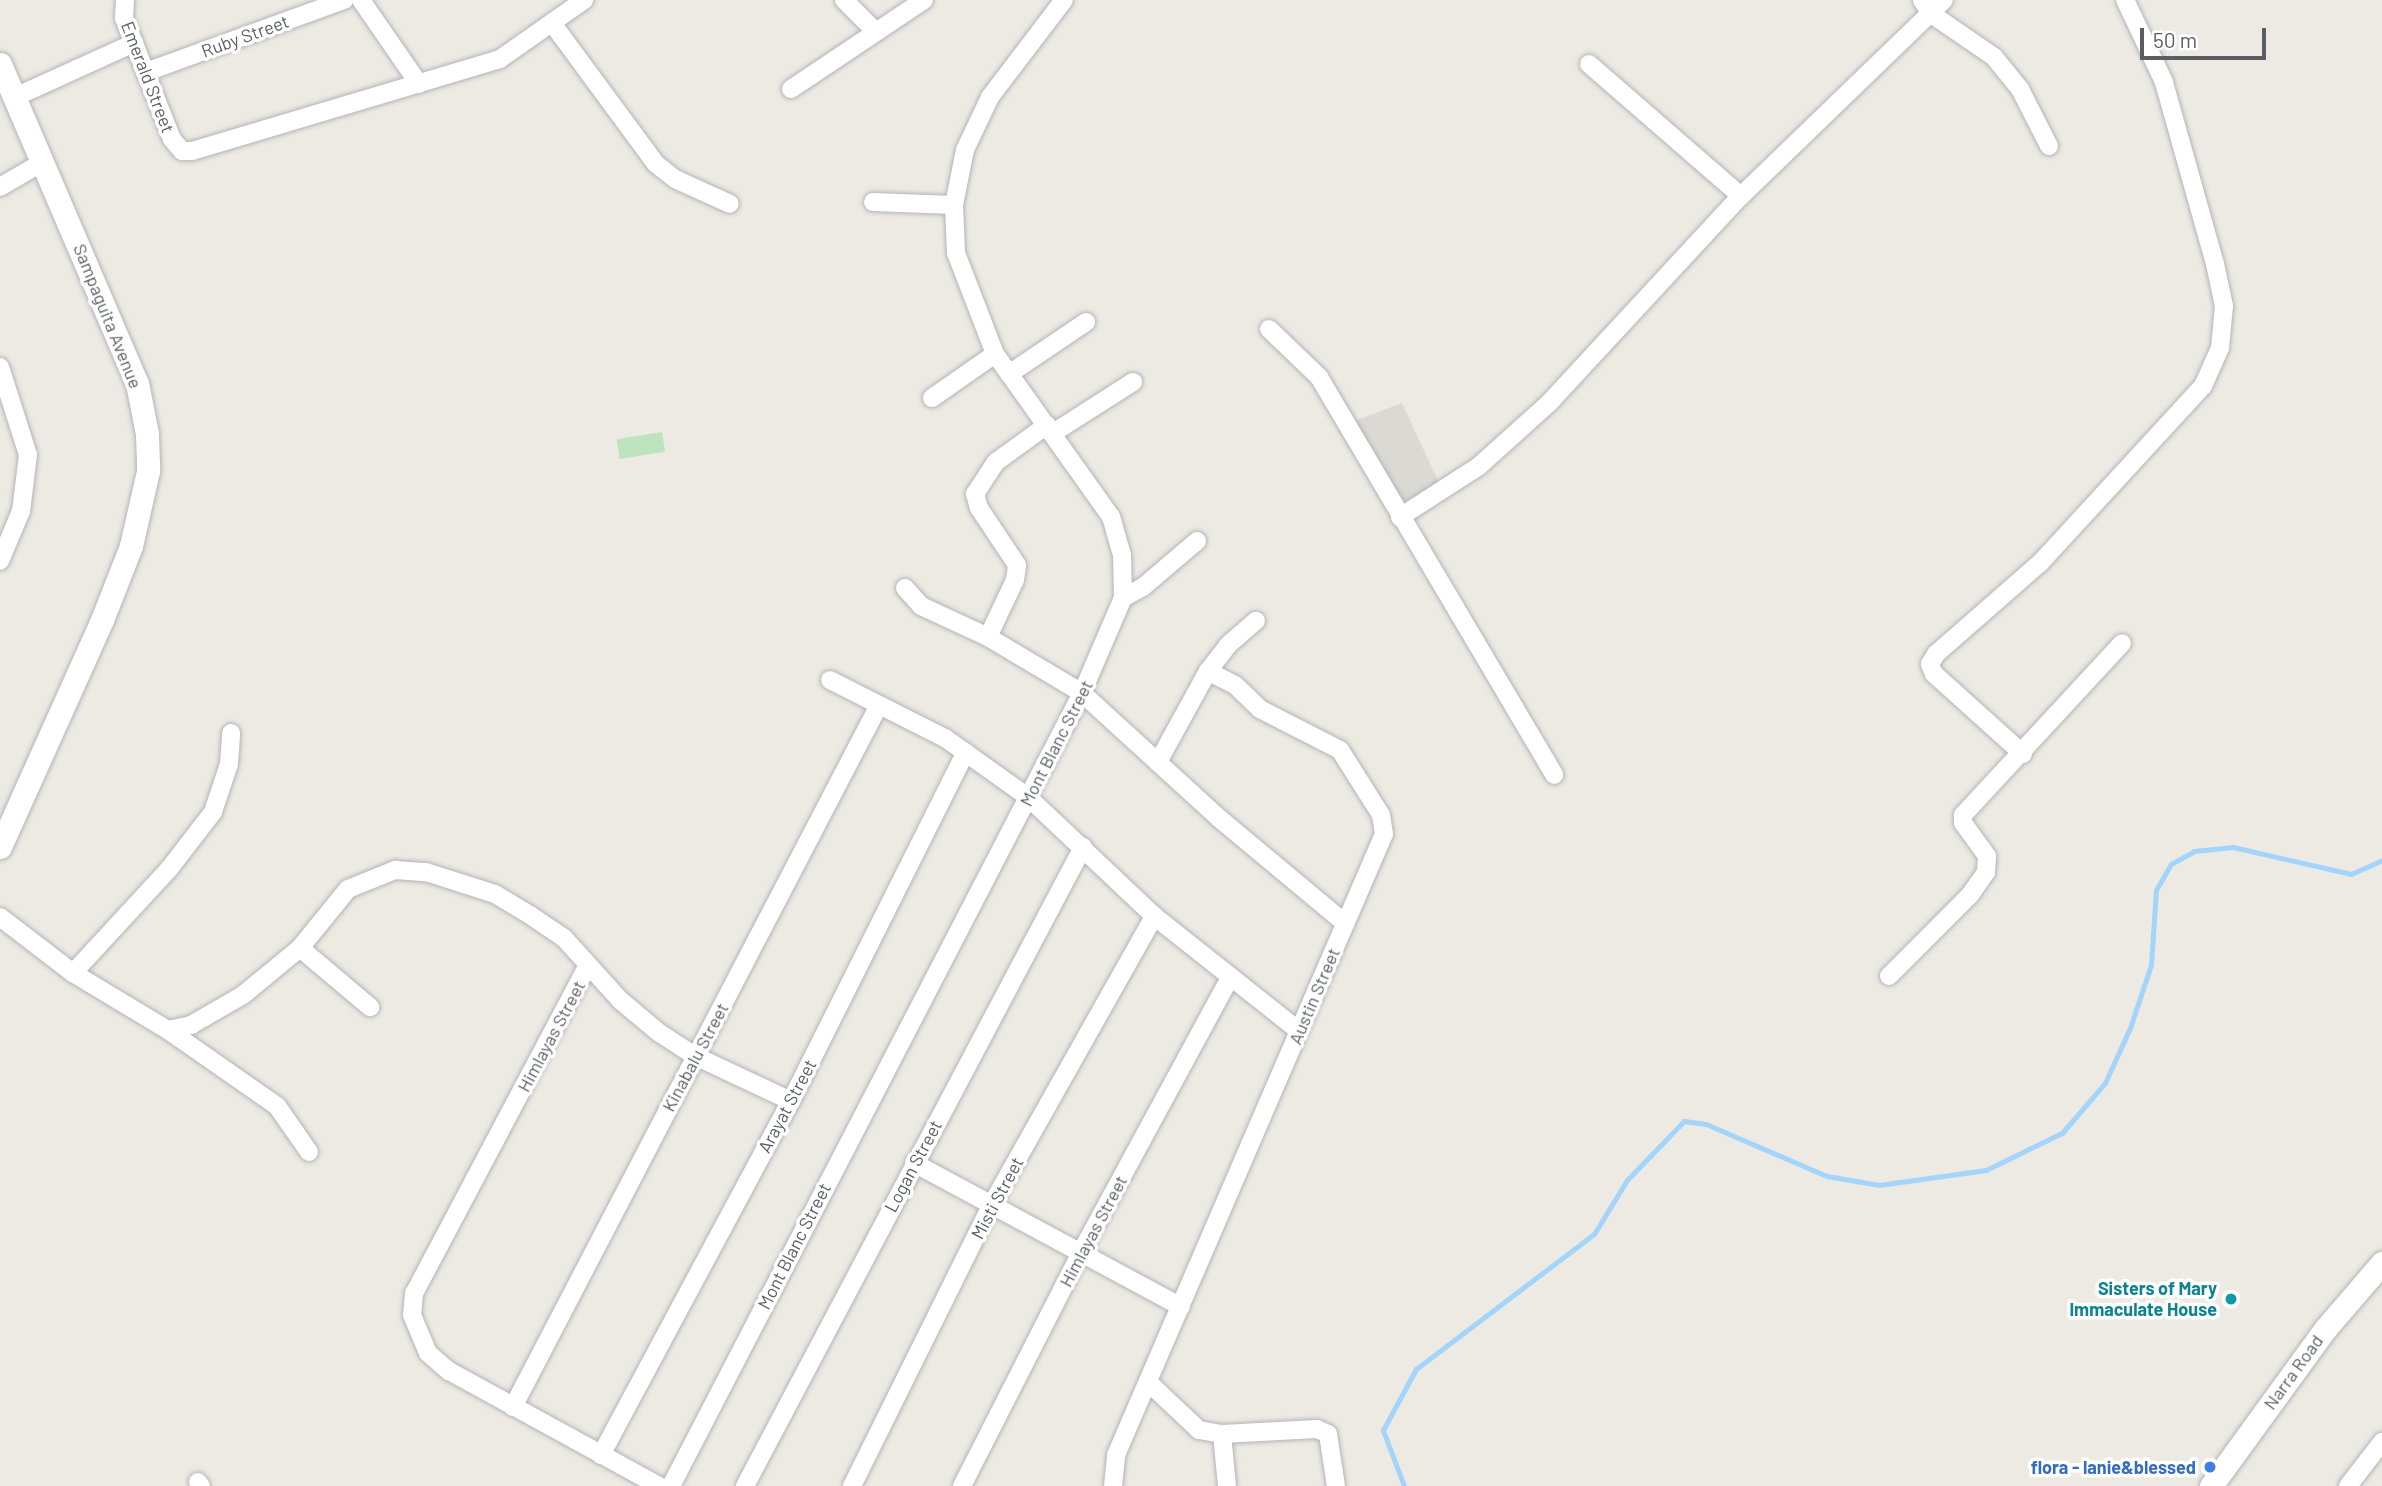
<!DOCTYPE html>
<html>
<head>
<meta charset="utf-8">
<style>
  body { margin:0 }
  #map { position:relative; width:2382px; height:1486px; overflow:hidden; background:#eceae2; font-family:Barlow,sans-serif }
  div>[style] { position:absolute }
  .industrial>* { inset:0; background:#dbd9d4 }
  .green>* { inset:0; background:#bee4bf; transform-origin:0 0 }
  .stream>* { height:5px; margin:-2.5px; padding:0 2.5px; transform-origin:2.5px; border-radius:2.5px; background:#a2d4fc }
  .roads { filter:drop-shadow(0 0 2px #b2b4b9) drop-shadow(0 0 2px #b2b4b9) }
  .minor>* { height:18px; margin:-9px; padding:0 9px; transform-origin:9px; border-radius:9px; background:#fff }
  .tertiary>* { height:23px; margin:-11.5px; padding:0 11.5px; transform-origin:11.5px; border-radius:11.5px; background:#fff }
  .dots>* { width:19px; height:19px; translate:-50% -50%; box-sizing:border-box; border:4px solid #fff; border-radius:50% }
  span { translate:-50% -50%; white-space:nowrap; text-align:center; line-height:1.15; -webkit-text-stroke:7px #fff; paint-order:stroke }
  .street-label { font-size:18px; color:#5a5d62 }
  .culture-label { font-size:18px; color:#0d838f; font-weight:700 }
  .right { translate:-100% -50%; text-align:right }
  .shop-label { font-size:18px; color:#366cbe; font-weight:700 }
  .scale { position:absolute; left:2140px; top:28px; width:126px; height:32px; box-sizing:border-box; border:4px solid #5a5d62; border-top:0; padding-left:9px; font-size:21px; line-height:24px; white-space:nowrap; color:#5a5d62; -webkit-text-stroke:5px #fff; paint-order:stroke }
</style>
</head>
<body>
<div id="map">
  <div class="industrial">
    <i style="clip-path:polygon(1402px 403px,1439px 483px,1401px 505px,1352px 422px)"></i>
  </div>
  <div class="green">
    <i style="left:662px;top:432px;width:20px;height:46px;rotate:81deg"></i>
  </div>
  <div class="stream">
    <i style="left:1404px;top:1486px;width:60px;rotate:-110.6deg"></i>
    <i style="left:1383px;top:1430px;width:69px;rotate:-61.6deg"></i>
    <i style="left:1416px;top:1369px;width:223px;rotate:-37.2deg"></i>
    <i style="left:1594px;top:1234px;width:63px;rotate:-58.6deg"></i>
    <i style="left:1627px;top:1180px;width:82px;rotate:-46deg"></i>
    <i style="left:1684px;top:1121px;width:22px;rotate:8deg"></i>
    <i style="left:1706px;top:1124px;width:132px;rotate:23.3deg"></i>
    <i style="left:1827px;top:1176px;width:53px;rotate:9.8deg"></i>
    <i style="left:1879px;top:1185px;width:108px;rotate:-8deg"></i>
    <i style="left:1986px;top:1170px;width:85px;rotate:-26deg"></i>
    <i style="left:2062px;top:1133px;width:66px;rotate:-49.3deg"></i>
    <i style="left:2105px;top:1083px;width:60px;rotate:-65.6deg"></i>
    <i style="left:2130px;top:1028px;width:66px;rotate:-71.6deg"></i>
    <i style="left:2151px;top:965px;width:75px;rotate:-86.2deg"></i>
    <i style="left:2156px;top:890px;width:30px;rotate:-60deg"></i>
    <i style="left:2171px;top:864px;width:26px;rotate:-29deg"></i>
    <i style="left:2194px;top:851px;width:39px;rotate:-6deg"></i>
    <i style="left:2233px;top:847px;width:121px;rotate:12.9deg"></i>
    <i style="left:2351px;top:874px;width:34px;rotate:-24deg"></i>
  </div>
  <div class="roads">
    <div class="minor">
      <i style="left:125px;top:0;width:18px;rotate:93deg"></i>
      <i style="left:124px;top:18px;width:130px;rotate:68.4deg"></i>
      <i style="left:172px;top:139px;width:16px;rotate:50deg"></i>
      <i style="left:182px;top:151px;width:10px"></i>
      <i style="left:192px;top:151px;width:321px;rotate:-16.6deg"></i>
      <i style="left:500px;top:59px;width:103px;rotate:-35.1deg"></i>
      <i style="left:361px;top:0;width:102px;rotate:55.4deg"></i>
      <i style="left:844px;top:0;width:42px;rotate:45deg"></i>
      <i style="left:1922px;top:0;width:15px;rotate:58deg"></i>
      <i style="left:1930px;top:13px;width:78px;rotate:34.5deg"></i>
      <i style="left:1994px;top:57px;width:41px;rotate:50.9deg"></i>
      <i style="left:2020px;top:89px;width:64px;rotate:63deg"></i>
      <i style="left:552px;top:23px;width:175px;rotate:53.6deg"></i>
      <i style="left:656px;top:164px;width:24px;rotate:38deg"></i>
      <i style="left:675px;top:179px;width:60px;rotate:24.4deg"></i>
      <i style="left:1589px;top:64px;width:201px;rotate:41deg"></i>
      <i style="left:146px;top:72px;width:211px;rotate:-20deg"></i>
      <i style="left:791px;top:89px;width:160px;rotate:-33.8deg"></i>
      <i style="left:15px;top:97px;width:131px;rotate:-24.4deg"></i>
      <i style="left:0;top:187px;width:50px;rotate:-30.2deg"></i>
      <i style="left:873px;top:202px;width:81px;rotate:2.1deg"></i>
      <i style="left:1269px;top:329px;width:69px;rotate:43.8deg"></i>
      <i style="left:1319px;top:377px;width:462px;rotate:59.4deg"></i>
      <i style="left:0;top:367px;width:92px;rotate:72.3deg"></i>
      <i style="left:28px;top:455px;width:56px;rotate:97.1deg"></i>
      <i style="left:21px;top:511px;width:54px;rotate:112.8deg"></i>
      <i style="left:1009px;top:374px;width:93px;rotate:-34deg"></i>
      <i style="left:932px;top:398px;width:77px;rotate:-34.9deg"></i>
      <i style="left:1053px;top:433px;width:95px;rotate:-32.5deg"></i>
      <i style="left:1400px;top:517px;width:94px;rotate:-32.8deg"></i>
      <i style="left:1479px;top:466px;width:94px;rotate:-42deg"></i>
      <i style="left:1549px;top:403px;width:282px;rotate:-47.2deg"></i>
      <i style="left:1741px;top:196px;width:282px;rotate:-44deg"></i>
      <i style="left:905px;top:588px;width:24px;rotate:48deg"></i>
      <i style="left:921px;top:606px;width:74px;rotate:24.8deg"></i>
      <i style="left:988px;top:637px;width:109px;rotate:30.8deg"></i>
      <i style="left:1082px;top:693px;width:187px;rotate:42.4deg"></i>
      <i style="left:1220px;top:819px;width:163px;rotate:39.8deg"></i>
      <i style="left:1123px;top:598px;width:23px;rotate:-29deg"></i>
      <i style="left:1143px;top:587px;width:71px;rotate:-40.4deg"></i>
      <i style="left:988px;top:637px;width:63px;rotate:-64.7deg"></i>
      <i style="left:1015px;top:580px;width:15px;rotate:-82deg"></i>
      <i style="left:1017px;top:565px;width:69px;rotate:-123.7deg"></i>
      <i style="left:979px;top:508px;width:15px;rotate:-106deg"></i>
      <i style="left:975px;top:494px;width:38px;rotate:-57deg"></i>
      <i style="left:996px;top:462px;width:63px;rotate:-36deg"></i>
      <i style="left:830px;top:680px;width:129px;rotate:26.8deg"></i>
      <i style="left:945px;top:738px;width:103px;rotate:35.5deg"></i>
      <i style="left:1029px;top:798px;width:172px;rotate:43.3deg"></i>
      <i style="left:1154px;top:916px;width:185px;rotate:38.4deg"></i>
      <i style="left:2023px;top:754px;width:120px;rotate:-138deg"></i>
      <i style="left:1934px;top:674px;width:11px;rotate:-112deg"></i>
      <i style="left:1930px;top:664px;width:12px;rotate:-59deg"></i>
      <i style="left:1936px;top:654px;width:140px;rotate:-41.2deg"></i>
      <i style="left:2041px;top:562px;width:239px;rotate:-47.4deg"></i>
      <i style="left:2203px;top:386px;width:42px;rotate:-65.9deg"></i>
      <i style="left:2220px;top:348px;width:42px;rotate:-84.6deg"></i>
      <i style="left:2224px;top:306px;width:43px;rotate:-102.1deg"></i>
      <i style="left:2215px;top:264px;width:189px;rotate:-105.7deg"></i>
      <i style="left:2164px;top:82px;width:91px;rotate:-115.4deg"></i>
      <i style="left:1158px;top:762px;width:104px;rotate:-61.2deg"></i>
      <i style="left:1208px;top:671px;width:33px;rotate:-52deg"></i>
      <i style="left:1228px;top:645px;width:37px;rotate:-41deg"></i>
      <i style="left:0;top:917px;width:92px;rotate:37.5deg"></i>
      <i style="left:73px;top:973px;width:111px;rotate:31deg"></i>
      <i style="left:168px;top:1030px;width:24px;rotate:-12deg"></i>
      <i style="left:191px;top:1025px;width:60px;rotate:-30deg"></i>
      <i style="left:243px;top:995px;width:74px;rotate:-39.5deg"></i>
      <i style="left:300px;top:948px;width:76px;rotate:-50.9deg"></i>
      <i style="left:348px;top:889px;width:51px;rotate:-22deg"></i>
      <i style="left:395px;top:870px;width:31px;rotate:4deg"></i>
      <i style="left:426px;top:872px;width:72px;rotate:17.7deg"></i>
      <i style="left:495px;top:894px;width:41px;rotate:31deg"></i>
      <i style="left:530px;top:915px;width:41px;rotate:34.1deg"></i>
      <i style="left:564px;top:938px;width:84px;rotate:47.9deg"></i>
      <i style="left:620px;top:1000px;width:50px;rotate:40.1deg"></i>
      <i style="left:658px;top:1032px;width:44px;rotate:33deg"></i>
      <i style="left:695px;top:1056px;width:106px;rotate:25.1deg"></i>
      <i style="left:300px;top:948px;width:92px;rotate:40.1deg"></i>
      <i style="left:588px;top:965px;width:371px;rotate:117.9deg"></i>
      <i style="left:414px;top:1293px;width:22px;rotate:95deg"></i>
      <i style="left:412px;top:1315px;width:41px;rotate:67.2deg"></i>
      <i style="left:428px;top:1353px;width:28px;rotate:41deg"></i>
      <i style="left:449px;top:1371px;width:239px;rotate:28.7deg"></i>
      <i style="left:73px;top:973px;width:142px;rotate:-47.3deg"></i>
      <i style="left:169px;top:869px;width:72px;rotate:-52.3deg"></i>
      <i style="left:213px;top:812px;width:51px;rotate:-71.6deg"></i>
      <i style="left:229px;top:764px;width:31px;rotate:-86deg"></i>
      <i style="left:1889px;top:976px;width:115px;rotate:-45deg"></i>
      <i style="left:1970px;top:895px;width:28px;rotate:-55deg"></i>
      <i style="left:1986px;top:872px;width:16px;rotate:-86deg"></i>
      <i style="left:1987px;top:856px;width:41px;rotate:-126deg"></i>
      <i style="left:1963px;top:823px;width:8px;rotate:-90deg"></i>
      <i style="left:1963px;top:815px;width:234px;rotate:-47.2deg"></i>
      <i style="left:168px;top:1030px;width:133px;rotate:34.9deg"></i>
      <i style="left:277px;top:1106px;width:56px;rotate:55.2deg"></i>
      <i style="left:914px;top:1163px;width:303px;rotate:28.3deg"></i>
      <i style="left:1148px;top:1382px;width:70px;rotate:43.3deg"></i>
      <i style="left:1199px;top:1430px;width:23px;rotate:10deg"></i>
      <i style="left:1222px;top:1434px;width:95px;rotate:-3deg"></i>
      <i style="left:1317px;top:1429px;width:12px;rotate:24deg"></i>
      <i style="left:1328px;top:1434px;width:53px;rotate:81.3deg"></i>
      <i style="left:513px;top:1407px;width:789px;rotate:-62.46deg"></i>
      <i style="left:1222px;top:1434px;width:52px;rotate:84.5deg"></i>
      <i style="left:601px;top:1455px;width:402px;rotate:-61.8deg"></i>
      <i style="left:791px;top:1101px;width:390px;rotate:-63.4deg"></i>
      <i style="left:198px;top:1482px;width:5px;rotate:53deg"></i>
      <i style="left:671px;top:1486px;width:893px;rotate:-62.6deg"></i>
      <i style="left:1082px;top:693px;width:103px;rotate:-66.7deg"></i>
      <i style="left:1123px;top:598px;width:43px;rotate:-91.3deg"></i>
      <i style="left:1122px;top:555px;width:40px;rotate:-106deg"></i>
      <i style="left:1111px;top:517px;width:200px;rotate:-125.4deg"></i>
      <i style="left:995px;top:354px;width:108px;rotate:-111.1deg"></i>
      <i style="left:956px;top:253px;width:48px;rotate:-92.4deg"></i>
      <i style="left:954px;top:205px;width:56px;rotate:-78.7deg"></i>
      <i style="left:965px;top:150px;width:59px;rotate:-64.7deg"></i>
      <i style="left:990px;top:97px;width:122px;rotate:-52.7deg"></i>
      <i style="left:745px;top:1486px;width:723px;rotate:-62.12deg"></i>
      <i style="left:852px;top:1486px;width:315px;rotate:-63.6deg"></i>
      <i style="left:992px;top:1204px;width:330px;rotate:-60.6deg"></i>
      <i style="left:962px;top:1486px;width:260px;rotate:-63deg"></i>
      <i style="left:1080px;top:1254px;width:314px;rotate:-61.5deg"></i>
      <i style="left:1113px;top:1486px;width:31px;rotate:-84deg"></i>
      <i style="left:1116px;top:1455px;width:676px;rotate:-66.66deg"></i>
      <i style="left:1384px;top:834px;width:19px;rotate:-99deg"></i>
      <i style="left:1381px;top:815px;width:77px;rotate:-122.2deg"></i>
      <i style="left:1340px;top:750px;width:90px;rotate:-152.9deg"></i>
      <i style="left:1260px;top:709px;width:35px;rotate:-136deg"></i>
      <i style="left:1235px;top:685px;width:30px;rotate:-153deg"></i>
      <i style="left:2348px;top:1486px;width:56px;rotate:-52.3deg"></i>
    </div>
    <div class="tertiary">
      <i style="left:0;top:64px;width:347px;rotate:66.8deg"></i>
      <i style="left:137px;top:383px;width:52px;rotate:78.9deg"></i>
      <i style="left:147px;top:434px;width:37px;rotate:88deg"></i>
      <i style="left:148px;top:471px;width:77px;rotate:102.8deg"></i>
      <i style="left:131px;top:546px;width:79px;rotate:111.4deg"></i>
      <i style="left:102px;top:620px;width:249px;rotate:114.2deg"></i>
      <i style="left:2211px;top:1486px;width:195px;rotate:-54deg"></i>
      <i style="left:2326px;top:1328px;width:86px;rotate:-49.3deg"></i>
    </div>
  </div>
  <div class="dots">
    <i style="left:2231px;top:1299px;background:#0f9aa8"></i>
    <i style="left:2210px;top:1467px;background:#3f7fe0"></i>
  </div>
  <div class="street-label">
    <span style="left:245px;top:36px;rotate:-20deg">Ruby Street</span>
    <span style="left:148px;top:77px;rotate:69deg">Emerald Street</span>
    <span style="left:108px;top:316px;rotate:68deg">Sampaguita Avenue</span>
    <span style="left:1056px;top:743px;rotate:-63deg">Mont Blanc Street</span>
    <span style="left:1314px;top:996px;rotate:-67deg">Austin Street</span>
    <span style="left:551px;top:1036px;rotate:-62deg">Himlayas Street</span>
    <span style="left:695px;top:1057px;rotate:-62deg">Kinabalu Street</span>
    <span style="left:787px;top:1106px;rotate:-62deg">Arayat Street</span>
    <span style="left:913px;top:1166px;rotate:-62deg">Logan Street</span>
    <span style="left:997px;top:1198px;rotate:-62deg">Misti Street</span>
    <span style="left:1093px;top:1231px;rotate:-62deg">Himlayas Street</span>
    <span style="left:794px;top:1246px;rotate:-63deg">Mont Blanc Street</span>
    <span style="left:2293px;top:1372px;rotate:-54deg">Narra Road</span>
  </div>
  <div class="culture-label">
    <span class="right" style="left:2217px;top:1299px">Sisters of Mary<br>Immaculate House</span>
  </div>
  <div class="shop-label">
    <span class="right" style="left:2196px;top:1467px">flora - lanie&amp;blessed</span>
  </div>
  <div class="scale">50 m</div>
</div>
</body>
</html>
